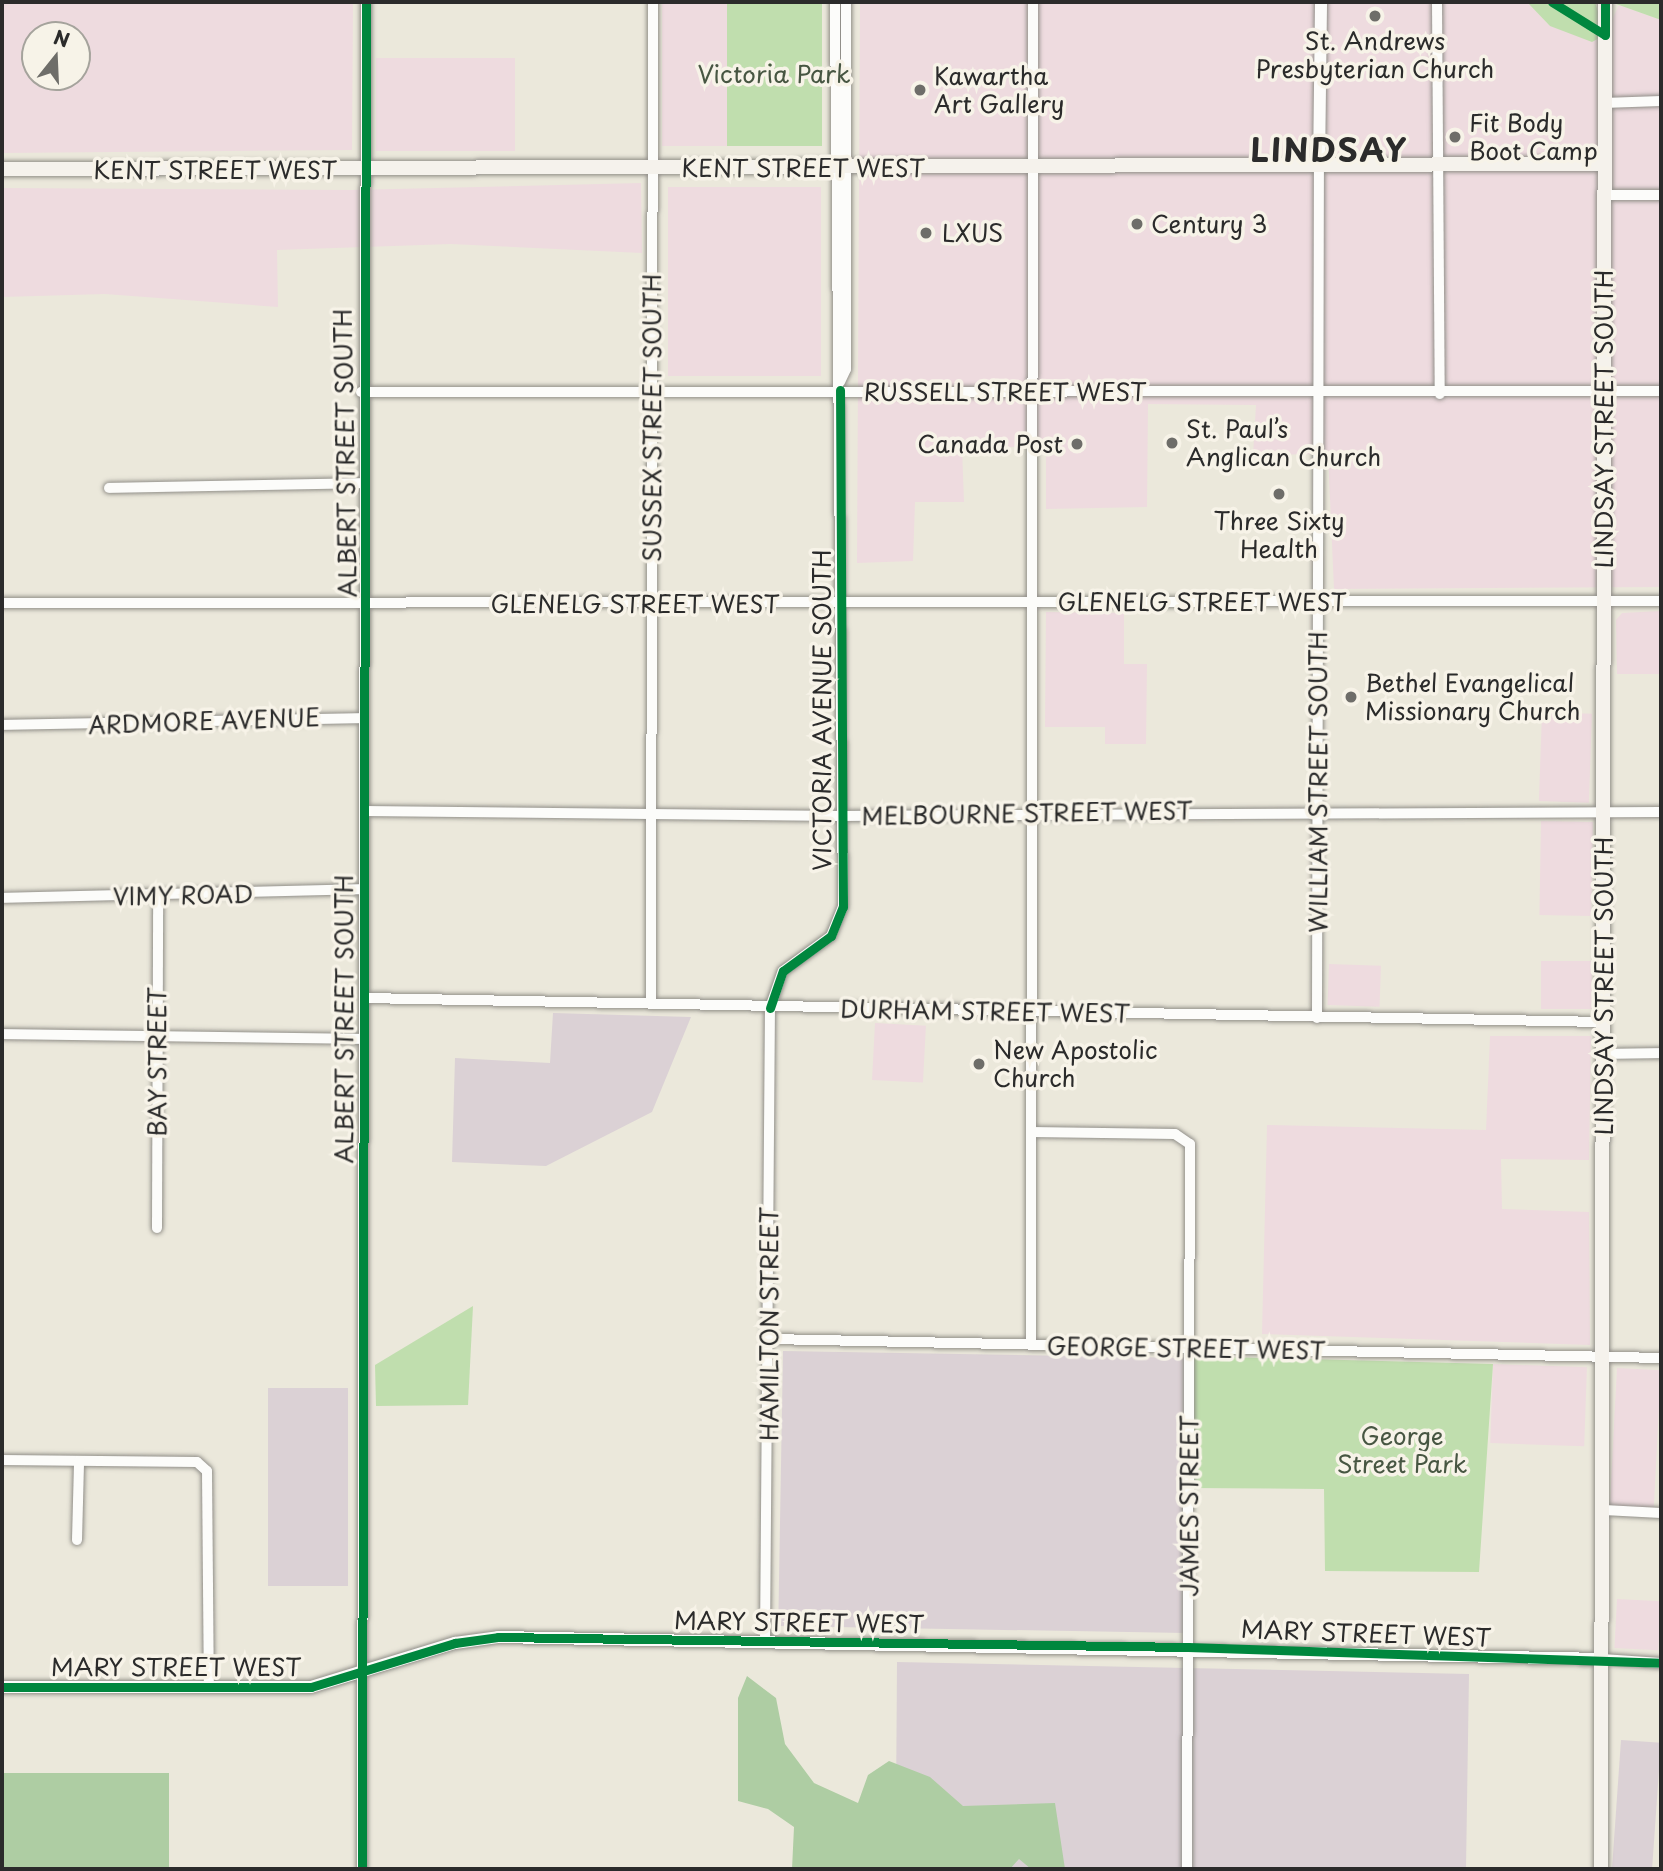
<!DOCTYPE html>
<html>
<head>
<meta charset="utf-8">
<style>
  body { margin:0 }
  #map { position:relative; width:1663px; height:1871px; overflow:hidden; background:#ebe8db; font-family:"Playpen Sans",sans-serif }
  div>[style] { position:absolute }
  .built>* { inset:0; background:#eedbdf; transform-origin:0 0 }
  .industrial>* { inset:0; background:#dbd1d5; transform-origin:0 0 }
  .green>* { inset:0; background:#c0deae; transform-origin:0 0 }
  .forest>* { inset:0; background:#aecda3; transform-origin:0 0 }
  .roads { filter:drop-shadow(0 0 2px #918f89) drop-shadow(0 0 2px #918f89) }
  .minor>* { height:10px; margin:-5px; padding:0 5px; transform-origin:5px; border-radius:5px; background:#fcfcfa }
  .tertiary>* { height:12px; margin:-6px; padding:0 6px; transform-origin:6px; border-radius:6px; background:#fcfcfa }
  .secondary>* { height:14px; margin:-7px; padding:0 7px; transform-origin:7px; border-radius:7px; background:#f5f2ec }
  .cycleway>* { height:9px; margin:-4.5px; padding:0 4.5px; transform-origin:4.5px; border-radius:4.5px; background:#00873e }
  .dots>* { width:19px; height:19px; translate:-50% -50%; box-sizing:border-box; border:4px solid #f7f3e8; border-radius:50% }
  span { translate:-50% -50%; white-space:nowrap; text-align:center; line-height:1.15; -webkit-text-stroke:7px #f7f3e8; paint-order:stroke }
  .poi-label { font-size:24px; color:#2b2b2b }
  .left { translate:0 -50%; text-align:left }
  .right { translate:-100% -50%; text-align:right }
  .park-label { font-size:24px; color:#475642 }
  .street-label { font-size:24px; color:#2b2b2b }
  .district-label { font-size:32px; color:#2b2b2b; font-weight:700; letter-spacing:2px }
  .frame { position:absolute; inset:0; border:4px solid #2b2b2b; pointer-events:none }
  .north { position:absolute; left:21px; top:21px; width:70px; height:70px; box-sizing:border-box; background:#f7f3e8; border:2px solid #a5a39c; border-radius:50%; rotate:18deg; font-size:19px; font-weight:700; line-height:28px; text-align:center; color:#2b2b2b }
  .north::after { content:''; display:block; margin:auto; width:24px; height:32px; background:#6e6d69; clip-path:polygon(50% 0,100% 100%,50% 72%,0 100%) }
</style>
</head>
<body>
<div id="map">
  <div class="built">
    <i style="clip-path:polygon(evenodd,2px 2px,353px 2px,352px 150px,2px 153px,2px 2px,35px 35px,77px 35px,77px 77px,35px 77px,35px 35px)"></i>
    <i style="left:662px;top:2px;width:65px;height:144px"></i>
    <i style="clip-path:polygon(860px 2px,1527px 2px,1550px 26px,1605px 35px,1619px 5px,1661px 20px,1661px 587px,1334px 589px,1328px 454px,1253px 455px,1256px 405px,1148px 404px,1147px 507px,1046px 509px,1046px 447px,962px 447px,964px 502px,915px 502px,913px 561px,857px 563px)"></i>
    <i style="left:376px;top:58px;width:139px;height:93px"></i>
    <i style="clip-path:polygon(641px 183px,642px 253px,451px 244px,277px 250px,278px 307px,105px 294px,2px 297px,2px 188px,352px 190px)"></i>
    <i style="left:668px;top:187px;width:153px;height:189px"></i>
    <i style="clip-path:polygon(1661px 611px,1661px 674px,1617px 674px,1616px 620px,1622px 613px)"></i>
    <i style="clip-path:polygon(1046px 612px,1124px 613px,1124px 664px,1147px 664px,1146px 744px,1105px 744px,1105px 727px,1045px 727px)"></i>
    <i style="left:1542px;top:712px;width:50px;height:89px;rotate:2deg"></i>
    <i style="left:1593px;top:822px;width:94px;height:52px;rotate:91deg"></i>
    <i style="left:1541px;top:961px;width:51px;height:48px"></i>
    <i style="left:1329px;top:964px;width:52px;height:41px;rotate:2deg"></i>
    <i style="left:875px;top:1023px;width:51px;height:57px;rotate:3deg"></i>
    <i style="clip-path:polygon(1490px 1036px,1591px 1036px,1589px 1160px,1501px 1159px,1502px 1209px,1589px 1212px,1590px 1345px,1262px 1334px,1267px 1125px,1486px 1130px)"></i>
    <i style="left:1493px;top:1364px;width:94px;height:79px;rotate:2deg"></i>
    <i style="left:1617px;top:1368px;width:44px;height:138px;rotate:3deg"></i>
    <i style="left:1617px;top:1599px;width:44px;height:49px;rotate:3deg"></i>
  </div>
  <div class="industrial">
    <i style="clip-path:polygon(553px 1013px,691px 1017px,652px 1112px,546px 1166px,452px 1162px,455px 1058px,550px 1063px)"></i>
    <i style="left:783px;top:1351px;width:407px;height:275px;rotate:1deg"></i>
    <i style="left:348px;top:1388px;width:198px;height:80px;rotate:90deg"></i>
    <i style="clip-path:polygon(897px 1662px,1469px 1674px,1466px 1869px,932px 1869px,896px 1805px)"></i>
    <i style="left:1621px;top:1740px;width:40px;height:129px;rotate:4deg"></i>
  </div>
  <div class="green">
    <i style="left:727px;top:2px;width:95px;height:144px"></i>
    <i style="clip-path:polygon(1527px 2px,1595px 2px,1605px 35px,1592px 42px,1550px 26px)"></i>
    <i style="clip-path:polygon(1610px 2px,1661px 2px,1661px 20px,1619px 5px)"></i>
    <i style="clip-path:polygon(473px 1306px,468px 1405px,376px 1406px,375px 1365px)"></i>
    <i style="clip-path:polygon(1190px 1356px,1493px 1364px,1479px 1572px,1325px 1571px,1324px 1489px,1188px 1488px)"></i>
  </div>
  <div class="forest">
    <i style="clip-path:polygon(747px 1676px,776px 1698px,785px 1744px,814px 1783px,858px 1803px,868px 1775px,889px 1761px,930px 1777px,963px 1806px,1055px 1803px,1065px 1869px,1031px 1869px,1019px 1859px,1010px 1869px,792px 1869px,794px 1827px,768px 1809px,738px 1801px,738px 1698px)"></i>
    <i style="left:2px;top:1773px;width:167px;height:96px"></i>
  </div>
  <div class="roads">
    <div class="minor">
      <i style="left:1437px;top:2px;width:392px;rotate:89.6deg"></i>
      <i style="left:1603px;top:103px;width:58px;rotate:-2deg"></i>
      <i style="left:1602px;top:195px;width:59px"></i>
      <i style="left:840px;top:382px;width:14px;rotate:-65deg"></i>
      <i style="left:846px;top:369px;width:367px;rotate:-90deg"></i>
      <i style="left:361px;top:392px;width:1300px;rotate:-0.04deg"></i>
      <i style="left:109px;top:488px;width:256px;rotate:-1.1deg"></i>
      <i style="left:2px;top:603px;width:1659px;rotate:-0.07deg"></i>
      <i style="left:2px;top:725px;width:362px;rotate:-1.1deg"></i>
      <i style="left:364px;top:811px;width:477px;rotate:0.6deg"></i>
      <i style="left:841px;top:816px;width:820px;rotate:-0.28deg"></i>
      <i style="left:2px;top:898px;width:361px;rotate:-1.4deg"></i>
      <i style="left:364px;top:998px;width:1241px;rotate:1.11deg"></i>
      <i style="left:651px;top:1004px;width:1002px;rotate:-89.89deg"></i>
      <i style="left:1317px;top:1018px;width:850px;rotate:-89.87deg"></i>
      <i style="left:2px;top:1034px;width:362px;rotate:0.8deg"></i>
      <i style="left:1605px;top:1054px;width:56px;rotate:-1deg"></i>
      <i style="left:1031px;top:1132px;width:144px;rotate:0.8deg"></i>
      <i style="left:1175px;top:1134px;width:18px;rotate:34deg"></i>
      <i style="left:1190px;top:1144px;width:725px;rotate:90.24deg"></i>
      <i style="left:157px;top:1228px;width:332px;rotate:-89.8deg"></i>
      <i style="left:770px;top:1339px;width:891px;rotate:1.22deg"></i>
      <i style="left:1031px;top:1344px;width:1342px;rotate:-89.91deg"></i>
      <i style="left:2px;top:1460px;width:195px;rotate:0.6deg"></i>
      <i style="left:197px;top:1462px;width:13px;rotate:42deg"></i>
      <i style="left:207px;top:1471px;width:216px;rotate:89.5deg"></i>
      <i style="left:1604px;top:1510px;width:57px;rotate:3deg"></i>
      <i style="left:77px;top:1540px;width:79px;rotate:-88.5deg"></i>
      <i style="left:765px;top:1641px;width:633px;rotate:-89.55deg"></i>
      <i style="left:770px;top:1008px;width:39px;rotate:-71deg"></i>
      <i style="left:783px;top:971px;width:59px;rotate:-36.1deg"></i>
      <i style="left:831px;top:936px;width:31px;rotate:-68deg"></i>
      <i style="left:843px;top:907px;width:905px;rotate:-90.51deg"></i>
      <i style="left:1602px;top:1659px;width:59px;rotate:3.9deg"></i>
      <i style="left:362px;top:1869px;width:1867px;rotate:-89.88deg"></i>
    </div>
    <div class="tertiary">
      <i style="left:1319px;top:168px;width:166px;rotate:-89.3deg"></i>
      <i style="left:2px;top:1687px;width:309px"></i>
      <i style="left:311px;top:1687px;width:151px;rotate:-17deg"></i>
      <i style="left:455px;top:1643px;width:43px;rotate:-7.9deg"></i>
      <i style="left:498px;top:1637px;width:1104px;rotate:1.14deg"></i>
    </div>
    <div class="secondary">
      <i style="left:2px;top:169px;width:1601px;rotate:-0.18deg"></i>
      <i style="left:1601px;top:1869px;width:1867px;rotate:-89.88deg"></i>
    </div>
  </div>
  <div class="cycleway">
    <i style="left:1552px;top:2px;width:62px;rotate:31.9deg"></i>
    <i style="left:1605px;top:35px;width:33px;rotate:-90deg"></i>
    <i style="left:770px;top:1008px;width:39px;rotate:-71deg"></i>
    <i style="left:783px;top:971px;width:59px;rotate:-36.1deg"></i>
    <i style="left:831px;top:936px;width:31px;rotate:-68deg"></i>
    <i style="left:843px;top:907px;width:517px;rotate:-90.33deg"></i>
    <i style="left:2px;top:1687px;width:309px"></i>
    <i style="left:311px;top:1687px;width:151px;rotate:-17deg"></i>
    <i style="left:455px;top:1643px;width:43px;rotate:-7.9deg"></i>
    <i style="left:498px;top:1637px;width:690px;rotate:0.83deg"></i>
    <i style="left:1188px;top:1647px;width:473px;rotate:1.9deg"></i>
    <i style="left:362px;top:1869px;width:1867px;rotate:-89.88deg"></i>
  </div>
  <div class="dots">
    <i style="left:1375px;top:16px;background:#6e6d69"></i>
    <i style="left:920px;top:90px;background:#6e6d69"></i>
    <i style="left:1455px;top:137px;background:#6e6d69"></i>
    <i style="left:1137px;top:224px;background:#6e6d69"></i>
    <i style="left:926px;top:233px;background:#6e6d69"></i>
    <i style="left:1172px;top:443px;background:#6e6d69"></i>
    <i style="left:1077px;top:444px;background:#6e6d69"></i>
    <i style="left:1279px;top:494px;background:#6e6d69"></i>
    <i style="left:1351px;top:697px;background:#6e6d69"></i>
    <i style="left:979px;top:1064px;background:#6e6d69"></i>
  </div>
  <div class="poi-label">
    <span style="left:1375px;top:55px">St. Andrews<br>Presbyterian Church</span>
    <span class="left" style="left:934px;top:90px">Kawartha<br>Art Gallery</span>
    <span class="left" style="left:1469px;top:137px">Fit Body<br>Boot Camp</span>
    <span class="left" style="left:1151px;top:224px">Century 3</span>
    <span class="left" style="left:942px;top:233px">LXUS</span>
    <span class="left" style="left:1186px;top:443px">St. Paul’s<br>Anglican Church</span>
    <span class="right" style="left:1063px;top:444px">Canada Post</span>
    <span style="left:1279px;top:535px">Three Sixty<br>Health</span>
    <span class="left" style="left:1365px;top:697px">Bethel Evangelical<br>Missionary Church</span>
    <span class="left" style="left:993px;top:1064px">New Apostolic<br>Church</span>
  </div>
  <div class="park-label">
    <span style="left:774px;top:74px">Victoria Park</span>
    <span style="left:1402px;top:1450px">George<br>Street Park</span>
  </div>
  <div class="street-label">
    <span style="left:803px;top:168px">KENT STREET WEST</span>
    <span style="left:215px;top:170px">KENT STREET WEST</span>
    <span style="left:1005px;top:392px">RUSSELL STREET WEST</span>
    <span style="left:652px;top:418px;rotate:-90deg">SUSSEX STREET SOUTH</span>
    <span style="left:1604px;top:419px;rotate:-90deg">LINDSAY STREET SOUTH</span>
    <span style="left:345px;top:453px;rotate:-91deg">ALBERT STREET SOUTH</span>
    <span style="left:1202px;top:602px">GLENELG STREET WEST</span>
    <span style="left:635px;top:604px">GLENELG STREET WEST</span>
    <span style="left:822px;top:710px;rotate:-90deg">VICTORIA AVENUE SOUTH</span>
    <span style="left:204px;top:721px;rotate:-2deg">ARDMORE AVENUE</span>
    <span style="left:1318px;top:782px;rotate:-90deg">WILLIAM STREET SOUTH</span>
    <span style="left:1027px;top:813px;rotate:-1deg">MELBOURNE STREET WEST</span>
    <span style="left:183px;top:895px;rotate:-1deg">VIMY ROAD</span>
    <span style="left:1604px;top:986px;rotate:-90deg">LINDSAY STREET SOUTH</span>
    <span style="left:985px;top:1011px;rotate:1deg">DURHAM STREET WEST</span>
    <span style="left:344px;top:1019px;rotate:-90deg">ALBERT STREET SOUTH</span>
    <span style="left:157px;top:1062px;rotate:-90deg">BAY STREET</span>
    <span style="left:769px;top:1324px;rotate:-90deg">HAMILTON STREET</span>
    <span style="left:1186px;top:1348px;rotate:1deg">GEORGE STREET WEST</span>
    <span style="left:1189px;top:1506px;rotate:-90deg">JAMES STREET</span>
    <span style="left:799px;top:1622px;rotate:1deg">MARY STREET WEST</span>
    <span style="left:1366px;top:1633px;rotate:2deg">MARY STREET WEST</span>
    <span style="left:176px;top:1667px">MARY STREET WEST</span>
  </div>
  <div class="district-label">
    <span style="left:1329px;top:149px">LINDSAY</span>
  </div>
  <div class="frame"></div>
  <div class="north">N</div>
</div>
</body>
</html>
